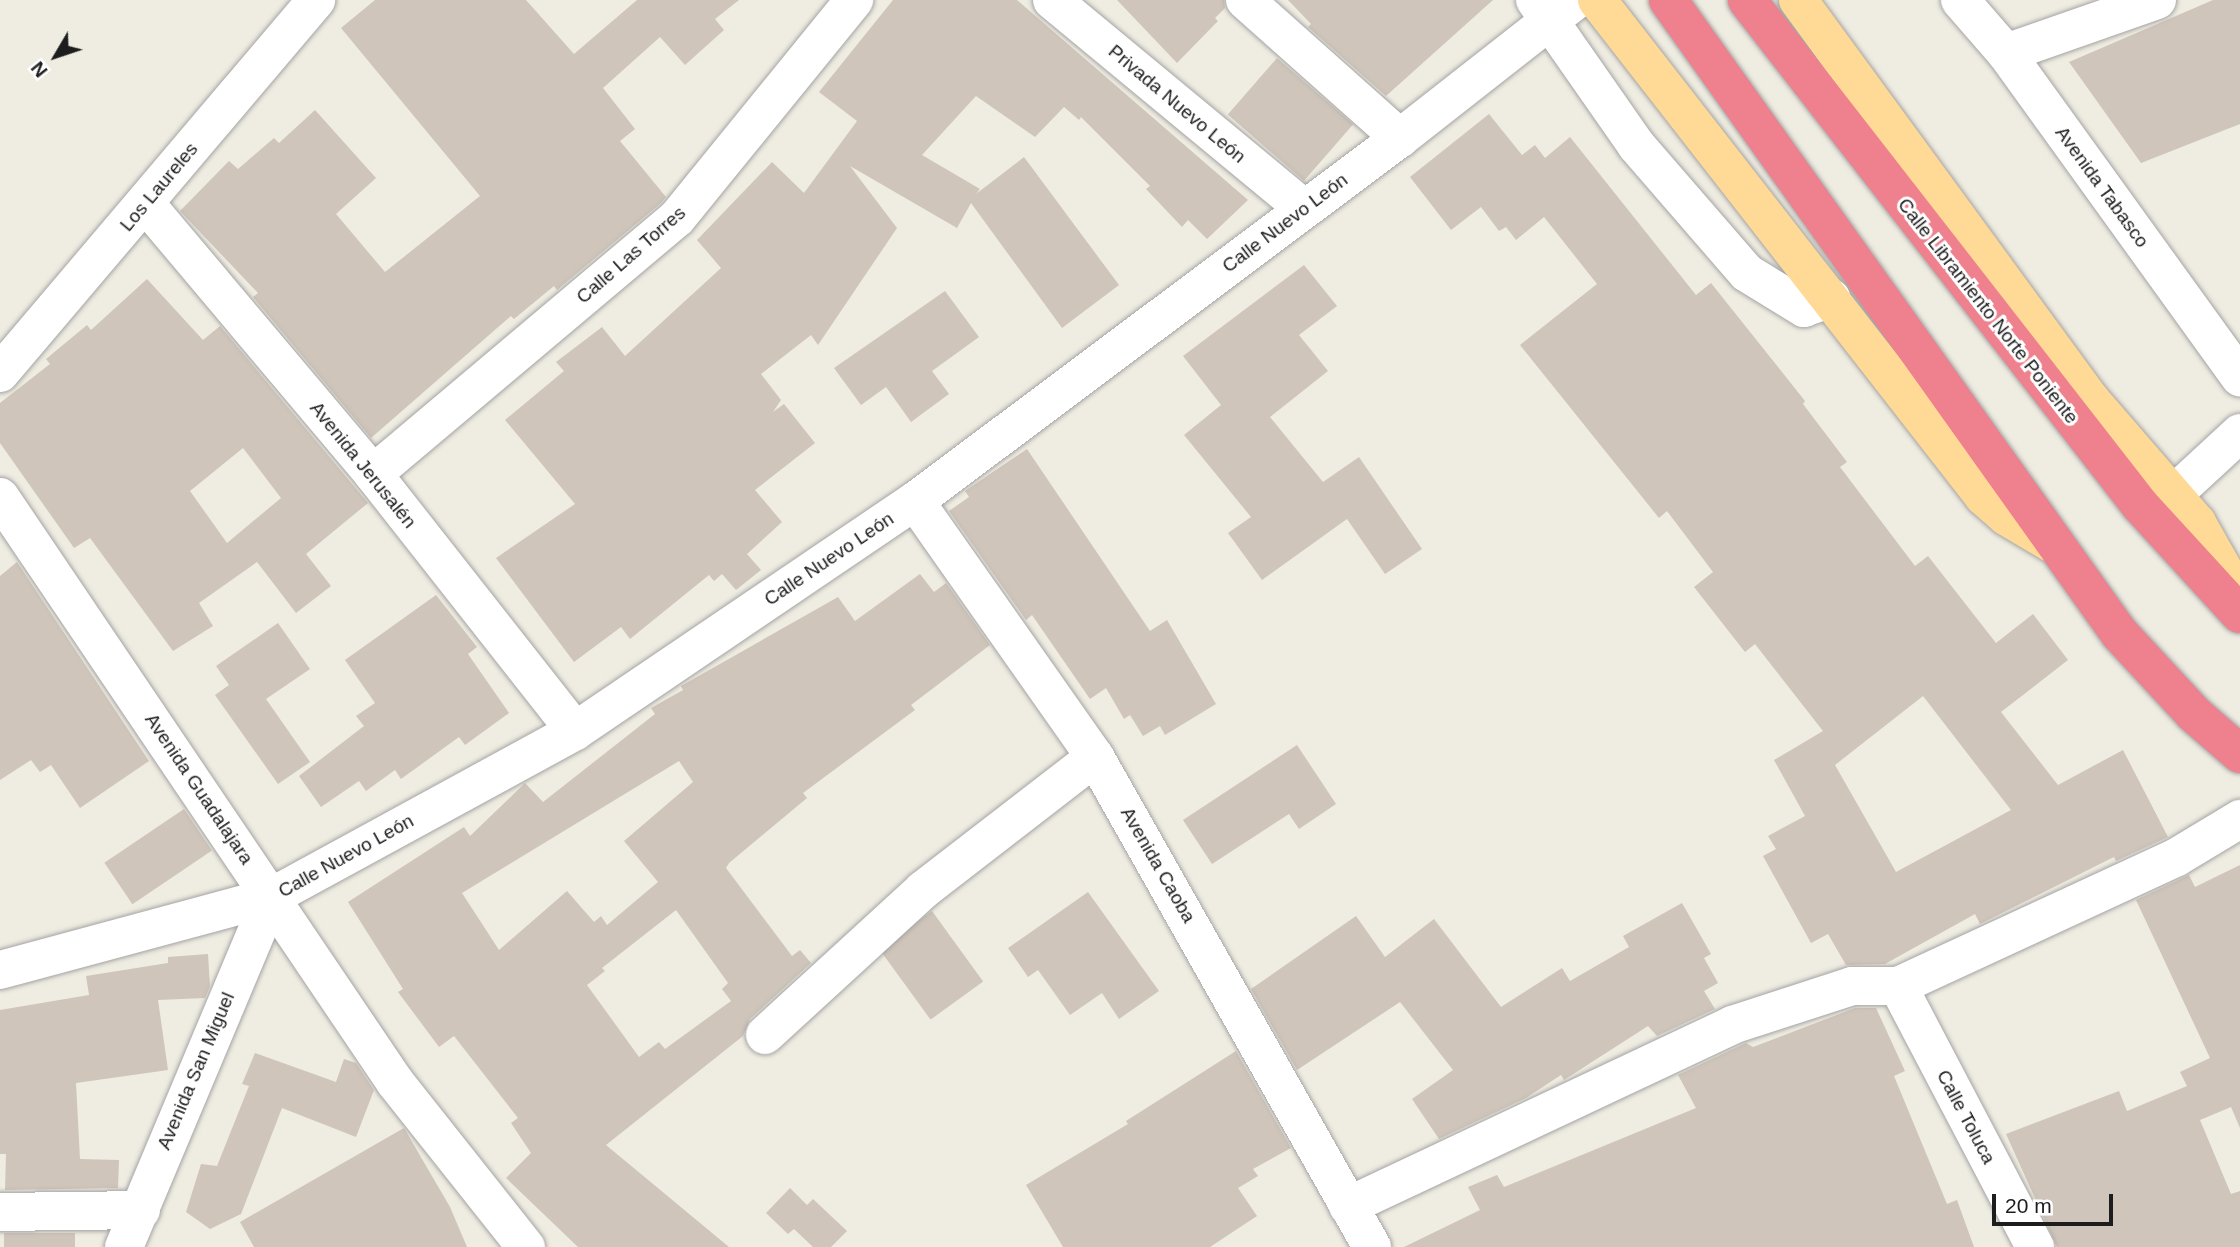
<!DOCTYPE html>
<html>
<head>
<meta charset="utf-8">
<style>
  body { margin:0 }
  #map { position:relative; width:2240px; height:1247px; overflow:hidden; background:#efece1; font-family:Arial,sans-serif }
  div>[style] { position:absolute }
  .building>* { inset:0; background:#cfc5ba; transform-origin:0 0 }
  .roads { filter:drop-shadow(0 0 2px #a4a4a4) drop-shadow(0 0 2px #a4a4a4) }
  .minor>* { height:38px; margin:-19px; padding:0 19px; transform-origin:19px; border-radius:19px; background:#fff }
  .major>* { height:38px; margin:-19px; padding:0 19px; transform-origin:19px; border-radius:19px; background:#ffda97 }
  .highway>* { height:38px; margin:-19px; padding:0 19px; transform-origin:19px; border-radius:19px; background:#ee818d }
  span { translate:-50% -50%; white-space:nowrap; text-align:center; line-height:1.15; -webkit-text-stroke:6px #fff; paint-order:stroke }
  .street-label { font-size:19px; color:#1d1d1d }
  .north { position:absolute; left:21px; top:21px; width:70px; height:70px; -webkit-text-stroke:5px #fff; paint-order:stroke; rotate:231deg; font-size:19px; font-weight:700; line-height:28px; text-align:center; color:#1d1d1d }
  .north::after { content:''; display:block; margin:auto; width:24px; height:32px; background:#1d1d1d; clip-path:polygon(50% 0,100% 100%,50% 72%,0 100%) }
  .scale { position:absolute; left:1992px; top:1194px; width:121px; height:32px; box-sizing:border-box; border:4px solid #1d1d1d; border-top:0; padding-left:9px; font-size:21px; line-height:24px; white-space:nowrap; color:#1d1d1d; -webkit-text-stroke:5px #fff; paint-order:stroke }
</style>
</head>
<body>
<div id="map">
  <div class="building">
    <i style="clip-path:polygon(375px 0,526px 0,574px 54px,637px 0,739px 0,715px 19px,724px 30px,685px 65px,660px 37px,603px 88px,635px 129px,620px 141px,666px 197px,661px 203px,557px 290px,554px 286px,514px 319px,511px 316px,371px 438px,253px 297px,258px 293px,180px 211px,229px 161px,238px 169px,274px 138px,279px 143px,315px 110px,376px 178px,336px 214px,385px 272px,480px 196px,341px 28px)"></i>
    <i style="clip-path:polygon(893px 0,1017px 0,1248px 200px,1207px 239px,1188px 220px,1182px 227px,1146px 189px,1150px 186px,1081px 117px,1079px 120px,1064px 107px,1035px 137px,976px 96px,922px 155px,980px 189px,976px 194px,1024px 157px,1119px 285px,1062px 328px,971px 203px,957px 228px,850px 166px,897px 228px,818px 345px,811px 335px,761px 374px,781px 400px,773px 412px,784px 404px,815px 443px,755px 490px,782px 522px,747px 554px,761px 570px,736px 590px,722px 574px,714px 581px,709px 575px,630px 639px,621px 627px,574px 662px,496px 558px,575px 504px,505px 420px,564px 371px,556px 362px,602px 327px,625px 356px,721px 268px,697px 240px,772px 162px,804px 193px,857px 121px,819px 92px)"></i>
    <i style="clip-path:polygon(1117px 0,1224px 0,1225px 8px,1215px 18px,1218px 21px,1177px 63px)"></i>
    <i style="clip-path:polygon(1288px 0,1493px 0,1386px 96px,1308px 27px,1311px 24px)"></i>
    <i style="clip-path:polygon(2213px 0,2240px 0,2240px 124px,2141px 163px,2069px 62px)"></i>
    <i style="left:1277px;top:58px;width:101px;height:75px;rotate:41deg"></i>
    <i style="clip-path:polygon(evenodd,1489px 114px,1522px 155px,1535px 145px,1545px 158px,1570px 137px,1696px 295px,1711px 283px,1805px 401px,1803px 404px,1847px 462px,1840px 467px,1915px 566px,1928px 556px,1996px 643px,2033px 614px,2068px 660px,2001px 712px,2058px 785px,2123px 750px,2168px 837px,2116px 861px,2114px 857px,1980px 924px,1975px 914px,1885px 964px,1846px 965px,1828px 934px,1811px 943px,1763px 856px,1776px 849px,1768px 836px,1805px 816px,1774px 760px,1823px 731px,1755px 644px,1745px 652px,1694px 587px,1713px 572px,1667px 511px,1659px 518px,1520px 345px,1597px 284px,1544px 217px,1516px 240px,1506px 227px,1499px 231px,1481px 207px,1451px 230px,1410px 177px,1489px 114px,1923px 696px,2011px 810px,1896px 872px,1835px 765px,1923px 696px)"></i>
    <i style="clip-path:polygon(1304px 265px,1337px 306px,1299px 335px,1328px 371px,1270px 417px,1323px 482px,1359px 457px,1422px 549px,1385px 574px,1347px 519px,1262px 580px,1228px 533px,1251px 517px,1184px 435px,1221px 405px,1183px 356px)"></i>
    <i style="clip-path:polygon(evenodd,147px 279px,203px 340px,220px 326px,368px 503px,306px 554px,331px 586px,296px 613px,257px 562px,199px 603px,213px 626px,173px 651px,90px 538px,74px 548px,0 443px,0 403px,50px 364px,46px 359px,87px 325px,91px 330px,147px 279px,243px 448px,281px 498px,227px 543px,190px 491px,243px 448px)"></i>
    <i style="clip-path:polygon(945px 291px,979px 337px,932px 371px,949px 394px,911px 422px,886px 387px,861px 405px,834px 368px)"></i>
    <i style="clip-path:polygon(1027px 449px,1150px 631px,1167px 620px,1216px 704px,1165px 735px,1160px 726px,1143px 736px,1130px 715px,1124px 719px,1106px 688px,1090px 699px,1032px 615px,1026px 620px,949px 511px,969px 497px,965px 491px)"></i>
    <i style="clip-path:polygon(17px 562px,149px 761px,80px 808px,51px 765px,40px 772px,31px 760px,0 780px,0 576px)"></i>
    <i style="clip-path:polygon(evenodd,920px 574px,934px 592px,946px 583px,990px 645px,911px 705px,915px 710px,803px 793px,807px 798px,729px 863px,726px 868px,792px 956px,800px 950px,811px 963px,750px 1019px,743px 1036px,606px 1145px,729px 1247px,578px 1247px,506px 1178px,531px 1153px,511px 1123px,518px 1118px,454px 1036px,439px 1047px,398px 992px,403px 989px,348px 902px,464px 827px,470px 836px,525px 783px,543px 802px,655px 714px,651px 708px,683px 690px,681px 686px,838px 597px,855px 621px,920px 574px,679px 761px,693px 782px,624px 841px,658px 882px,607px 925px,601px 916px,594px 922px,567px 891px,499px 950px,462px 893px,679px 761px,920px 574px,676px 910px,728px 983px,722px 989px,731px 1001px,665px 1049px,659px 1042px,639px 1057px,587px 985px,605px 971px,602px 968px,676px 910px)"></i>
    <i style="clip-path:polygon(436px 595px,477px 647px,468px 654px,509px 713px,465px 745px,459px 737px,401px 779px,395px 770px,366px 791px,359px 781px,321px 807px,299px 776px,364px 726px,356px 716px,375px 703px,345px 660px)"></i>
    <i style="clip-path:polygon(278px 623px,310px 669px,266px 699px,310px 762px,278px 784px,215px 695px,229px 685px,216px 666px)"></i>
    <i style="clip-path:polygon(1297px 745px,1336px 804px,1299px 829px,1289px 814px,1212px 864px,1183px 820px)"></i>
    <i style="left:184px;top:809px;width:50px;height:96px;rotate:56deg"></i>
    <i style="clip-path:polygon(2240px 865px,2240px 1128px,2231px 1107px,2200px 1120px,2231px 1194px,2240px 1191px,2240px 1247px,2057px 1247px,2006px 1134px,2119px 1091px,2127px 1111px,2187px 1086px,2180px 1072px,2210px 1058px,2136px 900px,2189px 875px,2195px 887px)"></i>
    <i style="clip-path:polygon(1088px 892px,1159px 991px,1119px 1019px,1102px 993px,1070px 1015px,1038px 970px,1028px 977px,1008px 948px)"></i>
    <i style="clip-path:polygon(1682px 903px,1711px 954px,1704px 958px,1718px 983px,1704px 991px,1715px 1009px,1657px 1036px,1648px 1026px,1564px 1080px,1561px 1075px,1526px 1098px,1439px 1139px,1412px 1099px,1453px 1070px,1400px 1002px,1297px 1070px,1251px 989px,1356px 916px,1385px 957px,1434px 919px,1501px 1007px,1562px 968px,1570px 981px,1629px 947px,1623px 936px)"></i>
    <i style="left:932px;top:911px;width:87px;height:65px;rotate:54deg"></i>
    <i style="clip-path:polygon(208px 954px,210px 986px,205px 998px,158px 1000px,168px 1070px,76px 1083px,80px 1159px,119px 1160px,118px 1188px,5px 1190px,6px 1154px,0 1154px,0 1010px,89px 995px,86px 976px,168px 963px,168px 957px)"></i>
    <i style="clip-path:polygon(1855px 1008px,1876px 1008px,1905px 1071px,1894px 1076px,1947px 1204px,1957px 1200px,1974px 1247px,1404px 1247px,1480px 1210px,1468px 1187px,1497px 1175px,1504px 1187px,1696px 1108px,1678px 1075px,1746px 1043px,1753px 1047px)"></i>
    <i style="clip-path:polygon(1236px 1051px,1291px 1148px,1253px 1169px,1258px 1176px,1238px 1188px,1257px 1216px,1210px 1247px,1063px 1247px,1026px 1185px,1128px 1124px,1126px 1121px)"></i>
    <i style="clip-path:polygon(255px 1053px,336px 1082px,344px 1059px,356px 1063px,374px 1090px,356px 1137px,282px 1108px,241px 1214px,210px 1229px,186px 1212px,201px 1164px,217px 1166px,249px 1086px,242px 1084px)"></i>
    <i style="clip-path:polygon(404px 1128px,450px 1207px,467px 1247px,254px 1247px,240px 1222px)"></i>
    <i style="clip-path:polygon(790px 1188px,807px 1205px,813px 1199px,847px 1231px,831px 1247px,813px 1247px,794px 1229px,788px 1234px,766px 1213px)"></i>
    <i style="left:75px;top:1233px;width:14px;height:71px;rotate:90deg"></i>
  </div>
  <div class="roads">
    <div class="minor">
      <i style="left:1052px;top:0;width:326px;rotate:39.6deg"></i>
      <i style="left:1245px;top:0;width:208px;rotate:41.7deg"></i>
      <i style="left:1535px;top:0;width:177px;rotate:55.1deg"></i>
      <i style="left:1636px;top:145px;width:169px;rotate:49.1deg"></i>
      <i style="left:1747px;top:273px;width:67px;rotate:31.6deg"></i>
      <i style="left:1804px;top:308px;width:29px;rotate:-20deg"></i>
      <i style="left:1960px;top:0;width:70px;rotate:49deg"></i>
      <i style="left:2006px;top:53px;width:400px;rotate:54.2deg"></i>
      <i style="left:2006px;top:53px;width:160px;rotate:-19.3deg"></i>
      <i style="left:145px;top:203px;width:354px;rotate:49.9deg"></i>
      <i style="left:373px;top:474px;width:327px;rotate:51.8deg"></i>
      <i style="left:0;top:373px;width:489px;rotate:-49.7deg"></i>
      <i style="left:373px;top:474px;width:397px;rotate:-40.1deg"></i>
      <i style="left:677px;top:218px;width:281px;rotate:-50.9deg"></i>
      <i style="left:2174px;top:494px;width:90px;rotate:-42.7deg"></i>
      <i style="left:0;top:497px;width:706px;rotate:55.97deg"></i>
      <i style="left:395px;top:1082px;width:211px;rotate:51.6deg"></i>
      <i style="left:915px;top:501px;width:313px;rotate:54.9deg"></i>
      <i style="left:1095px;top:757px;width:563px;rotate:60.52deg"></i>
      <i style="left:0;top:970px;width:281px;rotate:-15.1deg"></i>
      <i style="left:271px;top:897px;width:346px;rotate:-28.6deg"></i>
      <i style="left:575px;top:731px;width:410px;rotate:-34.1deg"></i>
      <i style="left:915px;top:501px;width:606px;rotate:-36.81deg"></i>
      <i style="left:1400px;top:138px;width:224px;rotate:-38.1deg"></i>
      <i style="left:1898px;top:986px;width:295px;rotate:62.3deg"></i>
      <i style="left:765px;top:1035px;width:214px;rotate:-42.5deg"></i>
      <i style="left:923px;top:890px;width:217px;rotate:-37.7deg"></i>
      <i style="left:1348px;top:1206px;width:425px;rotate:-25.2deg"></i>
      <i style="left:1732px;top:1025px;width:126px;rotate:-18deg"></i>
      <i style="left:1852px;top:986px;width:46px"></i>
      <i style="left:1898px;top:986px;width:307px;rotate:-24.8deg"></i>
      <i style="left:2177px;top:857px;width:74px;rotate:-31.1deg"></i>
      <i style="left:0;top:1212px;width:141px;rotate:-0.8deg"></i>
      <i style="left:124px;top:1247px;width:380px;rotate:-67.2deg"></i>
    </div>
    <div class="major">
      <i style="left:1597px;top:0;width:630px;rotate:52.09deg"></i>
      <i style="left:1984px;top:497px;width:30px;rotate:41deg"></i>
      <i style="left:2007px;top:517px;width:51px;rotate:30.6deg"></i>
      <i style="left:1798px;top:0;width:494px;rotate:53.8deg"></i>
      <i style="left:2090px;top:399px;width:164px;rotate:49.2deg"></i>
      <i style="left:2197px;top:523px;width:87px;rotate:60.5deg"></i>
    </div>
    <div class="highway">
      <i style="left:1668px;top:0;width:777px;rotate:54.53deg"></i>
      <i style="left:2119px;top:633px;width:110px;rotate:47.2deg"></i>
      <i style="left:2194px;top:714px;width:61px;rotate:41deg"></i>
      <i style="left:1747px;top:0;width:640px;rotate:52.11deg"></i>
      <i style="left:2140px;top:505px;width:148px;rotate:47.5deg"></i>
    </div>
  </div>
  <div class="street-label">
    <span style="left:1177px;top:104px;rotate:40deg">Privada Nuevo León</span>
    <span style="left:159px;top:187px;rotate:-50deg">Los Laureles</span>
    <span style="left:2102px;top:187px;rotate:54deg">Avenida Tabasco</span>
    <span style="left:1285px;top:223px;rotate:-37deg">Calle Nuevo León</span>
    <span style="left:631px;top:255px;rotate:-41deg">Calle Las Torres</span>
    <span style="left:1988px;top:311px;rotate:52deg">Calle Libramiento Norte Poniente</span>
    <span style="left:363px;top:465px;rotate:51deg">Avenida Jerusalén</span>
    <span style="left:829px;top:559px;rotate:-34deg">Calle Nuevo León</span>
    <span style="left:199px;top:789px;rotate:56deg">Avenida Guadalajara</span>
    <span style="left:346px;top:856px;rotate:-29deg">Calle Nuevo León</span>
    <span style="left:1158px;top:865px;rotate:60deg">Avenida Caoba</span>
    <span style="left:196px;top:1071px;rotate:-67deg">Avenida San Miguel</span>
    <span style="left:1966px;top:1117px;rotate:62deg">Calle Toluca</span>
  </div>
  <div class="north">N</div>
  <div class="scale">20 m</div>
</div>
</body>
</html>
